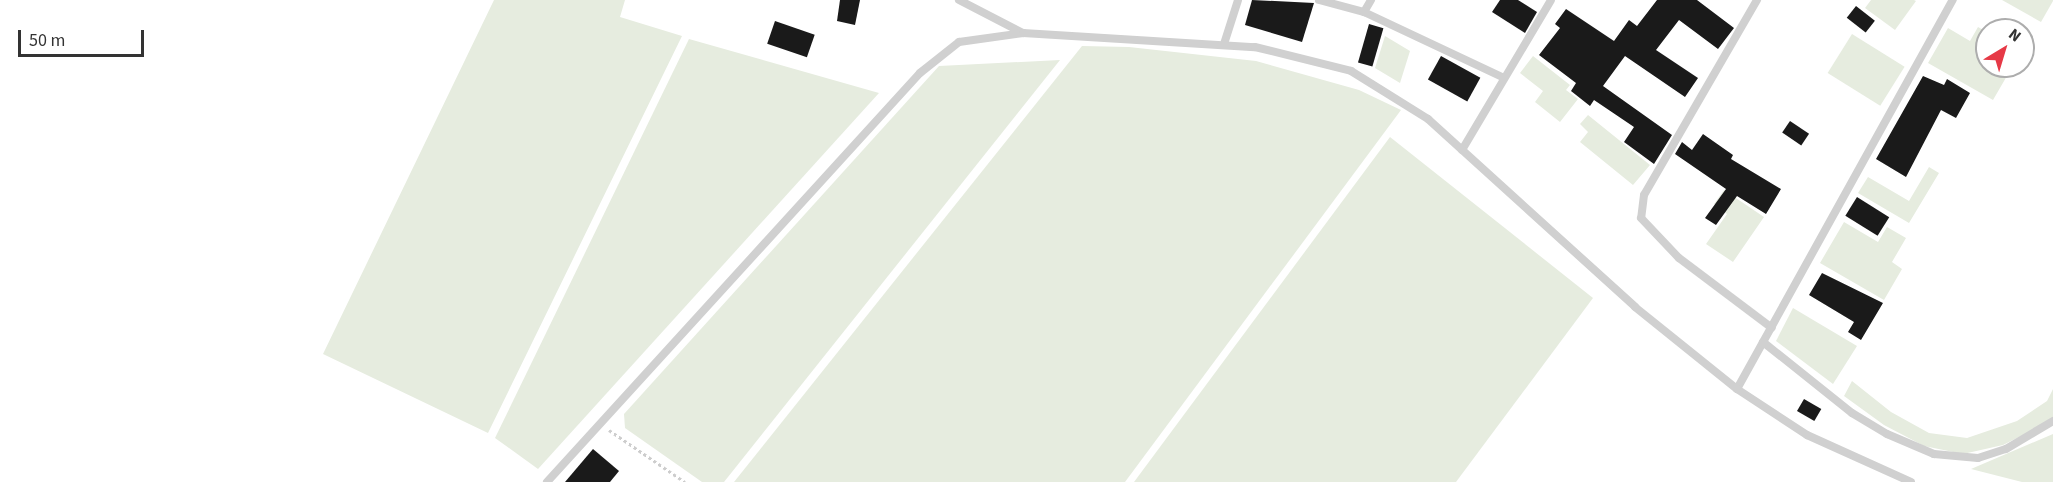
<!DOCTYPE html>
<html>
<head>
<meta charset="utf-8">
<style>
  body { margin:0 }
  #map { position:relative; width:2053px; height:482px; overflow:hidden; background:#fff; font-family:"Source Sans 3",sans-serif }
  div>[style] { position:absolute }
  .green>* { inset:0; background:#e6ecdf; transform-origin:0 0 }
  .building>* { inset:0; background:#1a1a1a; transform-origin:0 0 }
  .path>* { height:3px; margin-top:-1.5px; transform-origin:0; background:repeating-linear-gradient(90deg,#cdcdcd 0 3px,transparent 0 6px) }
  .service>* { height:8px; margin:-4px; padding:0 4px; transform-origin:4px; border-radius:4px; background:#d0d0d0 }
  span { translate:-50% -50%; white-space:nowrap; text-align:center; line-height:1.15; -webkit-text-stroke:6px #fff; paint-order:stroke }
  .north { position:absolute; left:1975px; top:18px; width:60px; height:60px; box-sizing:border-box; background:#fff; border:2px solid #adadad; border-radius:50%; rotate:38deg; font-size:16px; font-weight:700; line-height:24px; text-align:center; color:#333 }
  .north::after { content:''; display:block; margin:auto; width:21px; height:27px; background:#e63946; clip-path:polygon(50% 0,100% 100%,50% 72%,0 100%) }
  .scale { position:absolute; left:18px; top:30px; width:126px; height:27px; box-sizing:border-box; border:3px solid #333; border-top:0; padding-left:8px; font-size:18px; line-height:21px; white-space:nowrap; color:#333; -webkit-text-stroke:4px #fff; paint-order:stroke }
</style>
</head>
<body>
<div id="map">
  <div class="green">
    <i style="clip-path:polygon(494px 0,625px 0,620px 17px,682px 36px,488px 433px,323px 354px)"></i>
    <i style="clip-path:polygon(1871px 0,1914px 0,1916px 1px,1895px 30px,1865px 8px)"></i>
    <i style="clip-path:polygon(2002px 0,2053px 0,2053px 1px,2041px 22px)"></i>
    <i style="clip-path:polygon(1978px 27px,1987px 32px,1987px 66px,2011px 69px,1993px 100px,1928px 63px,1948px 28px,1970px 41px)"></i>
    <i style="left:1852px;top:34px;width:62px;height:46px;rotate:32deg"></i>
    <i style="clip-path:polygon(1385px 36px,1410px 51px,1400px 83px,1375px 68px)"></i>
    <i style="clip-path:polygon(689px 39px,879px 93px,538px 469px,495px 438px)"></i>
    <i style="clip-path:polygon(1082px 46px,1129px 47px,1256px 61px,1359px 90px,1401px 110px,1125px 482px,734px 482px)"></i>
    <i style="clip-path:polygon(1533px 56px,1570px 85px,1566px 90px,1578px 99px,1560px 122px,1535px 102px,1543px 91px,1520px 73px)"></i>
    <i style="clip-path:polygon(1060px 60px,724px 482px,702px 482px,625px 428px,624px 414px,939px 66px)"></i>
    <i style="clip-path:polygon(1588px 115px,1650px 165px,1633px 185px,1580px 142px,1588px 132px,1580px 124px)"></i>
    <i style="clip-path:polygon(1390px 137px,1593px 298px,1456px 482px,1134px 482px)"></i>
    <i style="clip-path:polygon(1929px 167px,1939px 173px,1909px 223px,1858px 193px,1868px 177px,1909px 201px)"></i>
    <i style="clip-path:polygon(1724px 190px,1764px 217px,1733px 262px,1706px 244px,1727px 214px,1714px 204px)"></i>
    <i style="clip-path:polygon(1844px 222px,1878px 242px,1887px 227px,1906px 238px,1892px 262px,1902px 269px,1884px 300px,1820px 263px)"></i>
    <i style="clip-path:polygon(1793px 308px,1857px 346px,1833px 384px,1776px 341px)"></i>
    <i style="clip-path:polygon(1852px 381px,1891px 412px,1929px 433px,1967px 438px,2017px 421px,2047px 401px,2053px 389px,2053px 420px,2003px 445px,1963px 454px,1924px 446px,1884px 425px,1844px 396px)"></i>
    <i style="clip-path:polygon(2053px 434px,2053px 482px,2022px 482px,1971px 469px)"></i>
  </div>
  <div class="building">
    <i style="clip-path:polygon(840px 0,860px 0,855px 25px,837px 21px)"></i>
    <i style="clip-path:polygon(1252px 0,1314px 3px,1302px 42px,1245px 25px)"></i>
    <i style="clip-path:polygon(1500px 0,1518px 0,1537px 12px,1525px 33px,1492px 12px)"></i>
    <i style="clip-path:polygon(1657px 0,1697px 0,1734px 28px,1718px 49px,1679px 20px,1656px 50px,1698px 78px,1685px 97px,1625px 56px,1603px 86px,1672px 135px,1654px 164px,1624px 142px,1634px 127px,1594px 100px,1590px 106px,1571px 91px,1576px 83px,1539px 55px,1560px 28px,1555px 24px,1566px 9px,1614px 41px,1629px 20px,1637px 26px)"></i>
    <i style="left:1856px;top:6px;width:24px;height:15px;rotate:38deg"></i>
    <i style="left:775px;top:21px;width:42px;height:24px;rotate:19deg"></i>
    <i style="left:1369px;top:24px;width:15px;height:40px;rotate:16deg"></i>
    <i style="left:1441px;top:56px;width:45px;height:27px;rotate:29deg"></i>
    <i style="clip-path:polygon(1923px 76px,1944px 85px,1947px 79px,1970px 93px,1956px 118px,1941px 110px,1906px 177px,1876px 159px)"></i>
    <i style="left:1790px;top:121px;width:23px;height:14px;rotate:34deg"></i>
    <i style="clip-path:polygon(1703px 134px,1733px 155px,1731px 159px,1781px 189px,1766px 214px,1737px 196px,1716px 225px,1705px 218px,1726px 189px,1675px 154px,1682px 142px,1692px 150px)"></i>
    <i style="left:1857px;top:197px;width:38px;height:22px;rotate:32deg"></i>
    <i style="clip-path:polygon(1822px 273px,1883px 303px,1861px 340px,1848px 332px,1854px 322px,1809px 295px)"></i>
    <i style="left:1804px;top:399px;width:20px;height:14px;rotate:30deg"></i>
    <i style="clip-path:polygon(593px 449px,619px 471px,610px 482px,565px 482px)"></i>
  </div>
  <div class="path">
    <i style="left:609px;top:430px;width:92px;rotate:34.4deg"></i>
  </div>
  <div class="service">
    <i style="left:959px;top:0;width:72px;rotate:27.3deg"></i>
    <i style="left:1319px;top:0;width:47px;rotate:14.9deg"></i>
    <i style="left:1371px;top:0;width:14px;rotate:120deg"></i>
    <i style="left:1364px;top:12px;width:155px;rotate:25.2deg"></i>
    <i style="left:1757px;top:0;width:225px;rotate:120.1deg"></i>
    <i style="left:1644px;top:195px;width:23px;rotate:97deg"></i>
    <i style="left:1641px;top:218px;width:55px;rotate:46.5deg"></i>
    <i style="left:1679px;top:258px;width:116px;rotate:37deg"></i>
    <i style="left:1224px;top:44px;width:46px;rotate:-72.3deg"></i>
    <i style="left:1462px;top:150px;width:174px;rotate:-59.3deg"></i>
    <i style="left:1763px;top:342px;width:114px;rotate:38.6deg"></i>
    <i style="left:1852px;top:413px;width:41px;rotate:31deg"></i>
    <i style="left:1887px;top:434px;width:51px;rotate:23.1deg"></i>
    <i style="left:1934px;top:454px;width:44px;rotate:5.2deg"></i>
    <i style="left:1978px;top:458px;width:29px;rotate:-18deg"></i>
    <i style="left:2006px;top:449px;width:55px;rotate:-30.8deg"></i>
    <i style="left:1737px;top:389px;width:445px;rotate:-61deg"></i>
    <i style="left:547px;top:482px;width:554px;rotate:-47.64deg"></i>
    <i style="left:920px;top:73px;width:50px;rotate:-38.5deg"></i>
    <i style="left:959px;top:42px;width:65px;rotate:-8deg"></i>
    <i style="left:1023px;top:33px;width:232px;rotate:3.5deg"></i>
    <i style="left:1255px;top:47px;width:99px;rotate:14deg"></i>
    <i style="left:1351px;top:71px;width:91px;rotate:31.9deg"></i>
    <i style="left:1428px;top:119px;width:280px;rotate:42.2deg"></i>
    <i style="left:1635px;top:307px;width:131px;rotate:38.8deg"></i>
    <i style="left:1737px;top:389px;width:84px;rotate:33.3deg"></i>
    <i style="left:1807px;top:435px;width:114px;rotate:24.3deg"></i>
  </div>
  <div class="north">N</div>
  <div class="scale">50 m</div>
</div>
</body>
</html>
